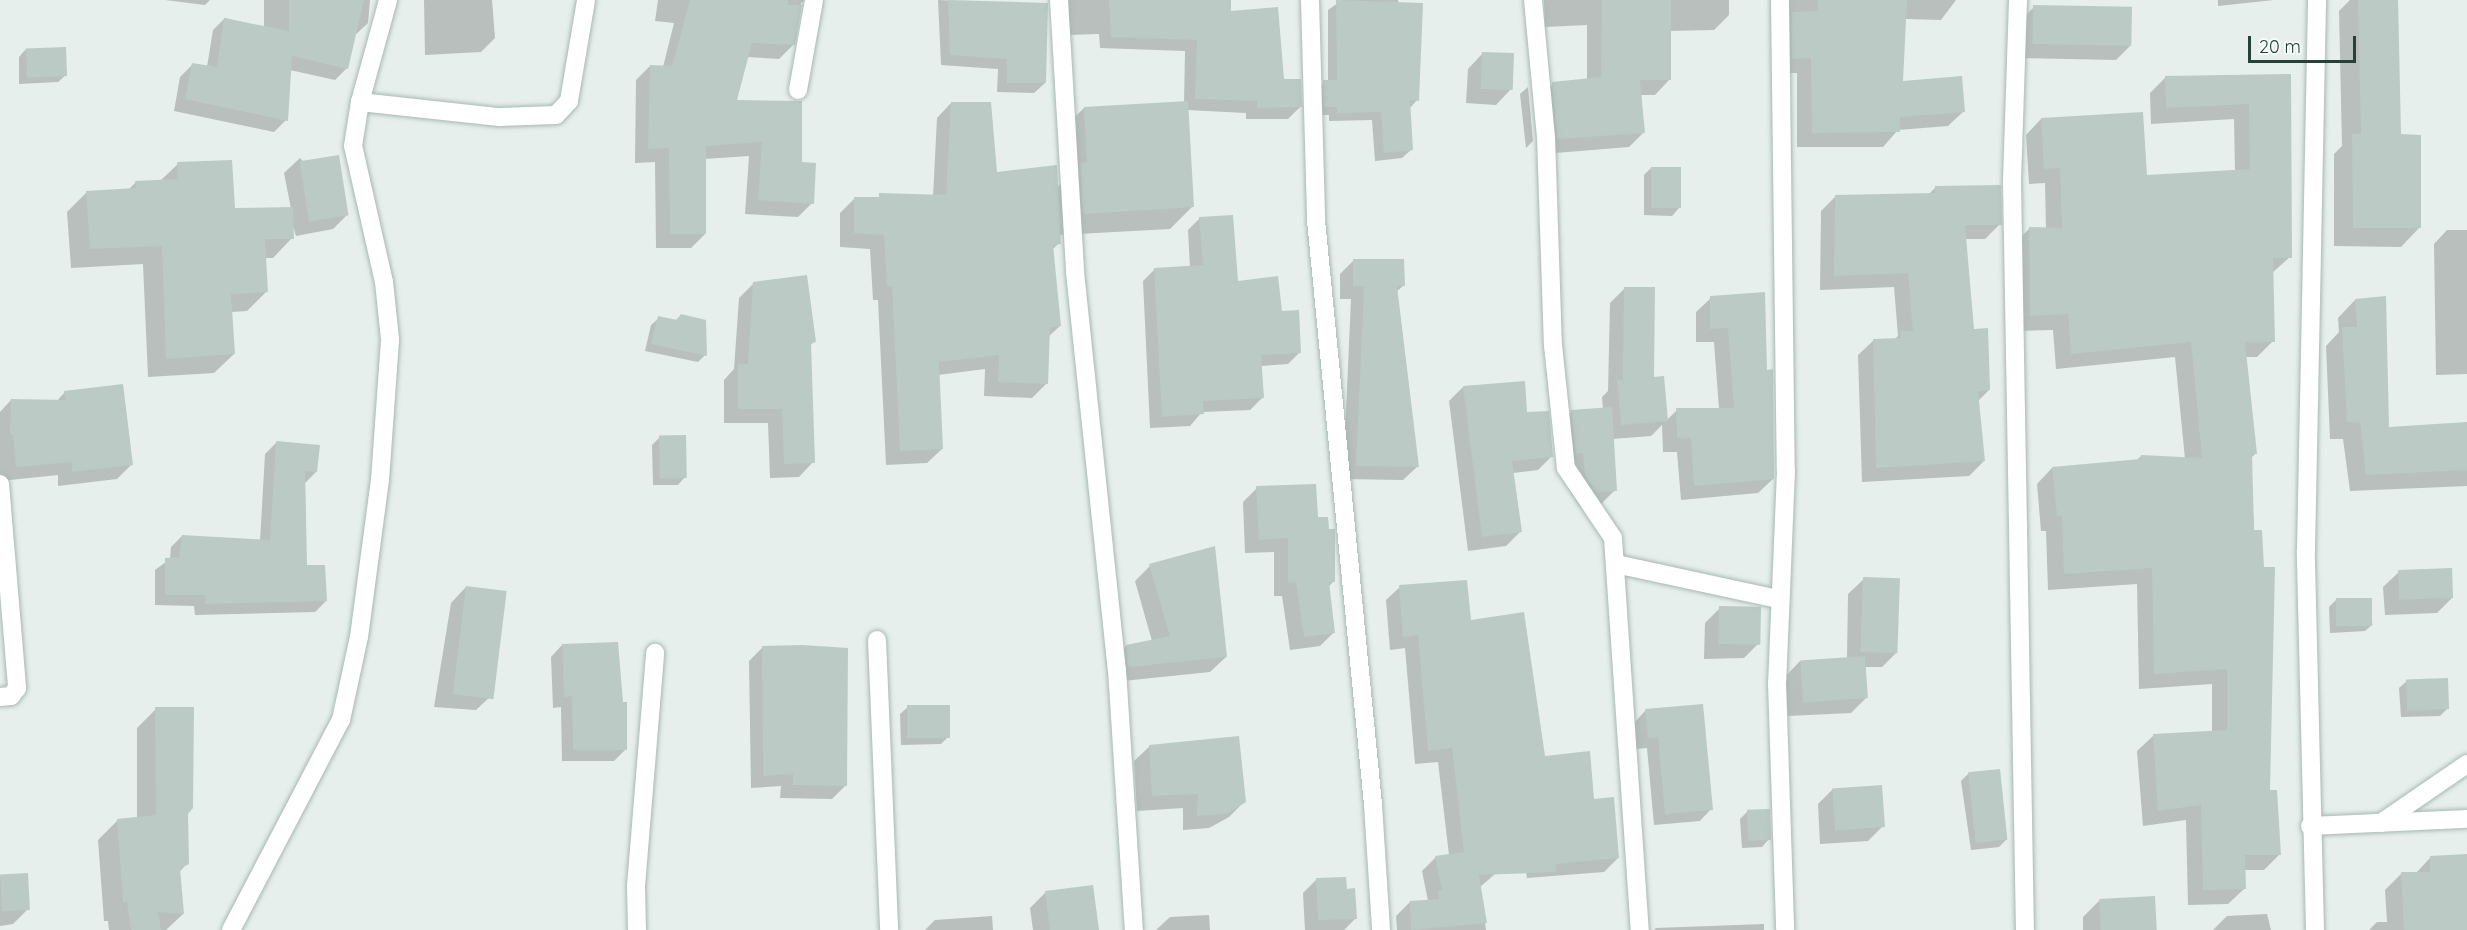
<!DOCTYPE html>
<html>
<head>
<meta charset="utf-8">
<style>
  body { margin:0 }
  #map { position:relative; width:2467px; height:930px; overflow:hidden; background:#e6efeb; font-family:Quicksand,sans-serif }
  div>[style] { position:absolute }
  .shadow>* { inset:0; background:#0003 }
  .building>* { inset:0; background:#bbcac4; transform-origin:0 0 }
  .roads { filter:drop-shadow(0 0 2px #a8b8b2) drop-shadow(0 0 2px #a8b8b2) }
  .minor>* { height:18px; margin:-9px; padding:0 9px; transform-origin:9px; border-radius:9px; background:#fff }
  .tertiary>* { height:18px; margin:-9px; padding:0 9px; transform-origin:9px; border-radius:9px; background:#fff }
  span { translate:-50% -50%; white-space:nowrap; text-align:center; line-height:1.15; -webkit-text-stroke:4.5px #f7fbf9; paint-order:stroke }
  .scale { position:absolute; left:2248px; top:36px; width:108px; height:27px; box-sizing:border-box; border:3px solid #24423a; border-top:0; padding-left:8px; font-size:18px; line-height:21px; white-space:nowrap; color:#24423a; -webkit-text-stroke:4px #f7fbf9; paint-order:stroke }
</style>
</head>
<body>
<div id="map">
  <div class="shadow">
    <i style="clip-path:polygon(165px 0,210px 0,205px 5px)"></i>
    <i style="clip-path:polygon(264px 0,370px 0,368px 23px,354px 36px,347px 68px,335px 80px,290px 70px,286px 120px,274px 132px,174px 111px,180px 77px,192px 65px,207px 67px,213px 30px,225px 18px,264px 27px)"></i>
    <i style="clip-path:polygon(424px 0,492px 0,495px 38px,481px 52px,425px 55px)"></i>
    <i style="clip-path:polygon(658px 0,806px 0,801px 3px,793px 45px,779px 59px,747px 57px,735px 102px,800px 164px,812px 203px,798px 217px,745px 214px,749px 156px,704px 159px,705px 234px,691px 248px,656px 248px,655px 162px,635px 163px,636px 80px,650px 66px,663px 67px,674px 23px,655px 21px)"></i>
    <i style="clip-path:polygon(938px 0,1046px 5px,1045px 83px,1034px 93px,997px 92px,998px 69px,941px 65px)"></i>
    <i style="clip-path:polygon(1065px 0,1217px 0,1300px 107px,1288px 119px,1246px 119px,1246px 113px,1187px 110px,1192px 207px,1170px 229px,1059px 235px,1059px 243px,1052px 250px,1060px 326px,1048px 337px,1047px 383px,1032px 398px,984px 396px,985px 369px,938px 375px,942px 449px,927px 463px,886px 465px,878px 300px,873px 300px,870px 249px,840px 247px,840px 213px,855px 198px,933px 197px,937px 118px,951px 103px,995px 174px,1057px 188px,1065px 179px,1062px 130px,1084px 108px,1184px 103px,1185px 51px,1100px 48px,1099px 34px,1067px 35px)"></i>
    <i style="clip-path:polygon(1342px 0,1398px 0,1417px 100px,1409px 109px,1411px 150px,1402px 158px,1375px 161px,1372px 120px,1329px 121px,1329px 115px,1316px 115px,1315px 90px,1328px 81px,1328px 10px)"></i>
    <i style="clip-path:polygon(1544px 0,1729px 0,1729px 15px,1714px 30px,1669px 31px,1670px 79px,1655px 95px,1640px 95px,1644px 132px,1629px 147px,1543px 154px,1538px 99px,1553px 84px,1587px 80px,1587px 25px,1545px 27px)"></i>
    <i style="clip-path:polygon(1777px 0,1956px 0,1941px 20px,1905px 19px,1901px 83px,1964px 111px,1948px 126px,1898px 130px,1883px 147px,1797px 147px,1797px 73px,1778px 73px)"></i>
    <i style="clip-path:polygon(2218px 0,2274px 0,2218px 6px)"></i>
    <i style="clip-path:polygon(2350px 0,2396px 0,2399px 136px,2419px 228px,2401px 247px,2334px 246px,2334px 154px,2342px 146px,2339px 11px)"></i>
    <i style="clip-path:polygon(2034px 7px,2131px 45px,2116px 60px,2018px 58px,2019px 22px)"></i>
    <i style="clip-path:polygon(26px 49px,66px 75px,58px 82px,19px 84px,19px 57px)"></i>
    <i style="clip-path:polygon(1483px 53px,1511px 89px,1496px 105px,1466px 103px,1468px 69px)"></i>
    <i style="clip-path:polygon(2289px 76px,2290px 257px,2272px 273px,2273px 341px,2257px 357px,2245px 357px,2256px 453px,2250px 459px,2269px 792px,2280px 854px,2264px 870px,2244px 870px,2244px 889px,2228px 904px,2188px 905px,2186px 820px,2143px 826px,2137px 751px,2153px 736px,2212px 732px,2212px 684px,2139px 689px,2137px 584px,2048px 590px,2046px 531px,2041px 531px,2037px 484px,2052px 468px,2136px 461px,2141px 456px,2185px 459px,2175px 357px,2056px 369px,2053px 330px,2015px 331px,2014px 244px,2030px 228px,2046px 229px,2045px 183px,2029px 184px,2026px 135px,2041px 119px,2146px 177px,2235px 171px,2234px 119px,2151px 124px,2150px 93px,2166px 77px)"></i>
    <i style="clip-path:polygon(1528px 87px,1533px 141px,1526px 148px,1520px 94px)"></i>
    <i style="clip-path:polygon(300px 158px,348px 214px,333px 229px,296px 236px,292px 223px,292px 238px,273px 258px,264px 258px,267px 291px,247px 311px,231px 312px,234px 354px,214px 373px,148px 377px,143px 264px,71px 268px,67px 212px,86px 193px,128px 190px,136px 182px,160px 181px,178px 164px,234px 209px,291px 209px,284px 173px)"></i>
    <i style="clip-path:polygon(1651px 168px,1679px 208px,1672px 216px,1644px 215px,1644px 175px)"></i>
    <i style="clip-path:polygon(1936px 187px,2000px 224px,1985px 239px,1965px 239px,1973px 330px,1989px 390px,1978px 401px,1984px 461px,1969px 476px,1862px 482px,1858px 355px,1873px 341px,1894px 340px,1898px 336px,1894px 287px,1820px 290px,1821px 211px,1836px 196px,1928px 195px)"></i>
    <i style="clip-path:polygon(1200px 218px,1237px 282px,1281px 313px,1300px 352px,1288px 364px,1260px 366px,1262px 398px,1250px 410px,1202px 412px,1190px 426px,1150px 428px,1143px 281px,1155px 269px,1190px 267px,1188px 230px)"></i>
    <i style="clip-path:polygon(2447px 230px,2467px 230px,2467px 374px,2436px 375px,2434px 244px)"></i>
    <i style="clip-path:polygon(1354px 260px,1403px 286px,1396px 292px,1417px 467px,1403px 480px,1343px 479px,1351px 299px,1340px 299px,1340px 274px)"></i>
    <i style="clip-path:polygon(754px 283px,814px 342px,809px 346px,813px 462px,799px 477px,770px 478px,768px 423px,724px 423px,724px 380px,734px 369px,739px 298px)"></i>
    <i style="clip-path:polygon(1625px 288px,1667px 420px,1677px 410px,1719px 409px,1714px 342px,1696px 342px,1696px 312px,1711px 298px,1765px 371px,1773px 479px,1758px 493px,1681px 500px,1677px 452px,1663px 452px,1662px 425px,1651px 436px,1612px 439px,1615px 490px,1600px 505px,1580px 507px,1570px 491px,1568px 468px,1557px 426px,1572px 411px,1603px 409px,1602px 397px,1608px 391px,1610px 303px)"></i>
    <i style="clip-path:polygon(2355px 300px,2388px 429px,2467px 423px,2467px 486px,2350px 491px,2343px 439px,2330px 439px,2326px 346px,2339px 332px,2338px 318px)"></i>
    <i style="clip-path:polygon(681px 315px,705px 355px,698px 362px,645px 351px,651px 325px,659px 318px,675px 321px)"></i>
    <i style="clip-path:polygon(1463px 387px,1526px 414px,1552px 456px,1538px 470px,1513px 473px,1520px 532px,1506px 546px,1468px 551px,1449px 401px)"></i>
    <i style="clip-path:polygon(65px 392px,131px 465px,117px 479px,58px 486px,58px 475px,0 481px,0 412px,11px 400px,56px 402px)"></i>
    <i style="clip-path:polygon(660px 437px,685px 477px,678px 485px,653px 485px,652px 445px)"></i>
    <i style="clip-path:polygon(276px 443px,316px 472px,305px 483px,306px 567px,326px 601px,315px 612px,195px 615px,194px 606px,155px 605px,155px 570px,170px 559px,171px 547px,182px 536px,260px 541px,265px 454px)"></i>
    <i style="clip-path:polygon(1257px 488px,1316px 518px,1334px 581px,1328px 587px,1334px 632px,1320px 646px,1290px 650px,1282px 596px,1274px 596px,1274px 552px,1245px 553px,1243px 502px)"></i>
    <i style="clip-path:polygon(1150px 566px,1226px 657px,1210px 672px,1113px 682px,1111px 661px,1126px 646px,1152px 641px,1135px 581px)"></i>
    <i style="clip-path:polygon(2399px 572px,2452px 598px,2437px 613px,2385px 615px,2383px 587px)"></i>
    <i style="clip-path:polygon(1864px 579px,1897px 652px,1882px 667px,1864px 667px,1867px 697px,1851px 713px,1788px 716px,1785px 677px,1800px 661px,1847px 658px,1848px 594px)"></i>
    <i style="clip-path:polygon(466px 587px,492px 695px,476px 710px,434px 707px,451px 603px)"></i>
    <i style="clip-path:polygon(1400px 587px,1469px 621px,1544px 757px,1593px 801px,1618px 858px,1604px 872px,1527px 878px,1510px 778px,1495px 874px,1480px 887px,1486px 930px,1397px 930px,1396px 916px,1410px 902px,1428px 901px,1422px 871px,1436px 857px,1449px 855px,1438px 762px,1415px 764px,1405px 648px,1390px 650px,1386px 600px)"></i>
    <i style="clip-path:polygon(2336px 600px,2373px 624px,2365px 631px,2330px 633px,2329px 607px)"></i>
    <i style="clip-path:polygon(1720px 608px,1759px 643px,1744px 658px,1704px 659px,1705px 623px)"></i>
    <i style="clip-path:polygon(562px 645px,626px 749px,614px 761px,562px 761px,561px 707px,553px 708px,551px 657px)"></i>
    <i style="clip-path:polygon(762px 648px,845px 786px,832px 799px,780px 798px,781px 786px,751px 788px,749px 661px)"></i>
    <i style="clip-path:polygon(2407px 681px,2447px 709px,2440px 716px,2401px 717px,2399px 688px)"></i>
    <i style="clip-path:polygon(908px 707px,948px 737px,941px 744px,901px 745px,900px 714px)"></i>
    <i style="clip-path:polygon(156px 709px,186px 814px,187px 864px,179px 872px,183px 914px,166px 930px,109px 930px,108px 921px,104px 921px,98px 840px,118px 820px,137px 818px,137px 728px)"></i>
    <i style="clip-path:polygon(1645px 711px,1711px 809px,1700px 821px,1654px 825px,1647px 748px,1636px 749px,1634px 723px)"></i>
    <i style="clip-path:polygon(1150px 746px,1245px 801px,1229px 817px,1209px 828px,1183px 830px,1183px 808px,1137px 811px,1134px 761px)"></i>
    <i style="clip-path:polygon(1969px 773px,2007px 839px,1999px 847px,1971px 850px,1961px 781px)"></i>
    <i style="clip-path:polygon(1833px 789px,1883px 826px,1868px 841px,1820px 844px,1818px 804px)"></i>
    <i style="clip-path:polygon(1747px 812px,1769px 839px,1762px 847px,1742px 848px,1740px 819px)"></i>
    <i style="clip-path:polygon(2467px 855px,2467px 930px,2369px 930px,2377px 922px,2387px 922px,2385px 890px,2401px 874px,2415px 874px,2431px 857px)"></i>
    <i style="clip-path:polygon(0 877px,28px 909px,13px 924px,0 926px)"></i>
    <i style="clip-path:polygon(1316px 880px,1345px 890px,1356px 918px,1344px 930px,1305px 930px,1303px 893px)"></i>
    <i style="clip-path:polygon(1045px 893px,1097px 930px,1033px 930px,1030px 908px)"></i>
    <i style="clip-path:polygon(2099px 901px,2156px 930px,2083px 930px,2083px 917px)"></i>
    <i style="clip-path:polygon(2267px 914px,2271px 930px,2213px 930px,2227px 916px)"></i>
    <i style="clip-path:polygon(1209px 915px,1210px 930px,1156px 930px,1170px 917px)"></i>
    <i style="clip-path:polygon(992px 916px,993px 930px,925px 930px,935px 920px)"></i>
    <i style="clip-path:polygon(1764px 924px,1764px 930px,1654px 930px,1656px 928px)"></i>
  </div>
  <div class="building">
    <i style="clip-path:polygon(289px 0,364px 0,348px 69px,292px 56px,288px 121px,185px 99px,192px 63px,217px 67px,224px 18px,289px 31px)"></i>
    <i style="clip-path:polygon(690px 0,788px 0,788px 5px,802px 5px,795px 45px,752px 43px,737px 100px,802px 101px,802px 162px,816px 163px,814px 204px,758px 200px,762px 142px,706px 146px,706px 234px,670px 234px,669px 148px,648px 149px,650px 65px,672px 66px)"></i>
    <i style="clip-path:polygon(948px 0,1048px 3px,1046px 83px,1007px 83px,1007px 59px,950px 55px)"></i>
    <i style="clip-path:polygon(1109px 0,1231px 0,1231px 11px,1278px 7px,1284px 79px,1301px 79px,1302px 107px,1257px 108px,1257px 101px,1195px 99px,1197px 40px,1111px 37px)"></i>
    <i style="clip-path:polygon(1336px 0,1423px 3px,1419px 101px,1410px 100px,1413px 150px,1384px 153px,1381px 112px,1337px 113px,1337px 107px,1324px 107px,1323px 80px,1337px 80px)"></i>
    <i style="clip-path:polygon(1602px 0,1671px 0,1671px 80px,1640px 80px,1645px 133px,1557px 139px,1552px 82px,1601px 77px)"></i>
    <i style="clip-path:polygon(1818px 0,1907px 0,1903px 81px,1962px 76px,1965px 112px,1900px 117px,1900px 132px,1812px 133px,1811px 58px,1792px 59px,1792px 12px,1818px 11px)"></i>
    <i style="clip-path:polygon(2358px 0,2398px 0,2401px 134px,2421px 135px,2421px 228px,2353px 228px,2352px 134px,2361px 134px)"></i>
    <i style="left:2033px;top:5px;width:99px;height:39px;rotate:1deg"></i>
    <i style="left:66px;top:47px;width:29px;height:40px;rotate:88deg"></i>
    <i style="left:1482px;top:52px;width:32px;height:37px;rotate:2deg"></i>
    <i style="clip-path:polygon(2291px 74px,2292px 258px,2273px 258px,2275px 342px,2245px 342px,2257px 454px,2252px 454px,2254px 530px,2262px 530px,2264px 567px,2275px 567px,2270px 790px,2277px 790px,2281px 855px,2245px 855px,2246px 889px,2203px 890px,2201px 805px,2158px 811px,2153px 734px,2227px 730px,2227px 669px,2154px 674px,2152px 568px,2064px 574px,2062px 516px,2057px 516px,2052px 467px,2141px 459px,2141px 455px,2202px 458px,2191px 342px,2071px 354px,2068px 314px,2030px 316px,2029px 227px,2062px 228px,2060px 168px,2044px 169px,2041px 118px,2143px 112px,2147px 175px,2250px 169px,2249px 104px,2166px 108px,2165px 76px)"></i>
    <i style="clip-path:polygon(1188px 101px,1194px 207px,1083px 214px,1080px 163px,1087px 162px,1084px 107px)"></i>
    <i style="clip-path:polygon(951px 102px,991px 102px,997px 172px,1057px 165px,1061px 244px,1053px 245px,1061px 326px,1050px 327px,1048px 384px,998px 382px,999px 355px,939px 362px,943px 449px,900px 451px,892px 286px,887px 286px,884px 235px,854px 233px,854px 197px,879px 197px,879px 193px,946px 195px)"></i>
    <i style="left:339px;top:155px;width:61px;height:40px;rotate:81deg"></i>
    <i style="clip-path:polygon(232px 160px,235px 208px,293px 207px,294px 239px,265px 239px,268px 292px,231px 294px,235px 354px,166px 359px,162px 246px,90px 249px,86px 191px,136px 188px,135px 181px,178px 179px,177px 162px)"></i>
    <i style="left:1651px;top:167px;width:30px;height:41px"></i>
    <i style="clip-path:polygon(2001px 185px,2002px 225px,1965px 225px,1974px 329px,1988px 328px,1990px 390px,1978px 391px,1985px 461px,1876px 468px,1873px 339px,1901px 338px,1900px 331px,1913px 331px,1908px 273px,1834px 276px,1835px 195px,1935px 193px,1935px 186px)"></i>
    <i style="clip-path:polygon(1233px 215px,1238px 281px,1278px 276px,1282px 311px,1299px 310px,1301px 353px,1261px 355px,1264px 398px,1203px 401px,1204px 414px,1162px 417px,1154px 268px,1203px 265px,1199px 217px)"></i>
    <i style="clip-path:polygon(1353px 259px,1404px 259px,1405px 286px,1397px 286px,1419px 467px,1356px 466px,1364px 286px,1353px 286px)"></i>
    <i style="clip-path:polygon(807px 275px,816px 342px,811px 343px,815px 463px,784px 464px,782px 409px,738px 409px,738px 364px,748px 364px,753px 282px)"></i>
    <i style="clip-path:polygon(1624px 287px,1655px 287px,1654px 377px,1664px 376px,1668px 421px,1621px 425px,1617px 380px,1623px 380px)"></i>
    <i style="clip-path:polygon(1765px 292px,1767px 370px,1773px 369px,1774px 479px,1694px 486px,1691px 438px,1677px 438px,1676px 408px,1734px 408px,1728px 328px,1710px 329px,1710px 296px)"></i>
    <i style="clip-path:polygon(2386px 296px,2389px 427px,2467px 422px,2467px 470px,2366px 475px,2360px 422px,2347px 422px,2342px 327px,2357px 327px,2355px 299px)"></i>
    <i style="clip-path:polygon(681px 314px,706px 320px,707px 356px,651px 344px,658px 316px,677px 320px)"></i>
    <i style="clip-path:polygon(1525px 381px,1527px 412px,1549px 411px,1553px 457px,1512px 461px,1522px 532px,1482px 537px,1463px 386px)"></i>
    <i style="clip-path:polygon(123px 384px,133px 465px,72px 472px,72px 462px,16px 467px,13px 435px,10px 435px,11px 399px,66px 400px,64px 391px)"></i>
    <i style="clip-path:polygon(1612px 407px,1617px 491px,1596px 492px,1585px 475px,1583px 453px,1576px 454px,1571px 410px)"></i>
    <i style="left:686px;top:435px;width:43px;height:27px;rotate:89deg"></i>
    <i style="clip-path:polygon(276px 441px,320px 445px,317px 472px,305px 471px,307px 565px,325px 565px,327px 601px,205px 604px,205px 595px,165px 595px,165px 558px,179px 557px,182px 535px,270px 540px)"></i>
    <i style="clip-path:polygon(1316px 484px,1318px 517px,1328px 517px,1329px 529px,1335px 529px,1335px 582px,1329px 582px,1335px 633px,1304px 637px,1296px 582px,1288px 582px,1288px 538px,1259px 540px,1256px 486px)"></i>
    <i style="clip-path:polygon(1215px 546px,1227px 657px,1128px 667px,1126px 645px,1170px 636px,1149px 564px)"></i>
    <i style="left:2452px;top:568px;width:30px;height:54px;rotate:88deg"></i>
    <i style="left:1863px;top:577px;width:37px;height:75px;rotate:2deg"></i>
    <i style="clip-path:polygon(1467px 580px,1471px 620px,1524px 612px,1545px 756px,1590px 751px,1594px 799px,1614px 797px,1619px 858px,1556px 864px,1556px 872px,1479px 875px,1487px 923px,1411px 930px,1410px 901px,1439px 899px,1438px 891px,1442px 890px,1435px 856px,1464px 852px,1452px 748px,1428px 751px,1418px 635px,1403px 637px,1399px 585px)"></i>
    <i style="left:466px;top:586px;width:41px;height:109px;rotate:7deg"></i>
    <i style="left:2336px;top:598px;width:36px;height:28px"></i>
    <i style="left:1719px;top:606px;width:42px;height:38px;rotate:1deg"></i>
    <i style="clip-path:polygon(618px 642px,623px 702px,627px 702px,627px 750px,573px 750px,572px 696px,564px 697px,562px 644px)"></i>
    <i style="clip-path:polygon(802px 645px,848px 648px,847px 786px,793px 785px,793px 774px,763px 776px,762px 646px)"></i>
    <i style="left:1865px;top:656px;width:42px;height:65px;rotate:86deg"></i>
    <i style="left:2448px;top:678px;width:31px;height:42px;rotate:88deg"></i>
    <i style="clip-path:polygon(1703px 704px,1713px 810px,1665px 814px,1658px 737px,1648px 738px,1645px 709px)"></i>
    <i style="left:907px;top:705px;width:43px;height:33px"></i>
    <i style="clip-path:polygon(155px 707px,194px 707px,193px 808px,188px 814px,189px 864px,180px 868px,184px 914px,158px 912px,161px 930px,131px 930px,127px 902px,123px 902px,117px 819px,156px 815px)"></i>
    <i style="clip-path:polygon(1239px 736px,1246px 802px,1226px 814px,1197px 816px,1198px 794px,1152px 796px,1149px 745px)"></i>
    <i style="left:2000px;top:769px;width:71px;height:32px;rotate:84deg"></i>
    <i style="left:1882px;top:785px;width:42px;height:50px;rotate:86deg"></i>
    <i style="left:1770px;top:809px;width:31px;height:23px;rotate:88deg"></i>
    <i style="clip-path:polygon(2467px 854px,2467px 930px,2404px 930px,2401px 872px,2430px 872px,2430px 856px)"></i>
    <i style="left:28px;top:873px;width:37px;height:28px;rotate:87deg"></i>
    <i style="clip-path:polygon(1346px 877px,1347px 889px,1355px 888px,1357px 919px,1318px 920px,1316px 878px)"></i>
    <i style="clip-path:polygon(1093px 885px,1099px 930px,1050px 930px,1045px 891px)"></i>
    <i style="left:2155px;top:896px;width:34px;height:56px;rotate:87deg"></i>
  </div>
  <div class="roads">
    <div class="minor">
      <i style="left:1059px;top:0;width:272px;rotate:86.6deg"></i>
      <i style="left:1075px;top:272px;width:400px;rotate:84deg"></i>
      <i style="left:1117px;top:670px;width:261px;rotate:86.3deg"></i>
      <i style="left:1310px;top:0;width:220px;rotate:88.4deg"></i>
      <i style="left:1316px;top:220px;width:588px;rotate:84.43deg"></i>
      <i style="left:1373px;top:805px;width:125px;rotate:86.3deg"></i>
      <i style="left:1533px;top:0;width:138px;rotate:84.6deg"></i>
      <i style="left:1546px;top:137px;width:208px;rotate:88.1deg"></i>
      <i style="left:1553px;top:345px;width:124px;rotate:84deg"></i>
      <i style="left:1566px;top:468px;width:84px;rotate:56.1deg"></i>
      <i style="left:1613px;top:538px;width:393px;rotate:86.1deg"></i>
      <i style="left:1780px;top:0;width:471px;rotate:89.3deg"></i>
      <i style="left:1786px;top:471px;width:212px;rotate:92.4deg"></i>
      <i style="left:1777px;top:683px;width:247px;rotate:88.1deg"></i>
      <i style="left:2018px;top:0;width:181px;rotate:91.9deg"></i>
      <i style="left:2012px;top:181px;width:749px;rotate:89.01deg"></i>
      <i style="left:798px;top:90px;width:91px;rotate:-79.9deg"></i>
      <i style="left:360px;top:102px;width:140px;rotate:6.2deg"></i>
      <i style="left:499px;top:117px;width:57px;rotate:-2deg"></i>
      <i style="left:556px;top:115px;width:19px;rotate:-47deg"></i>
      <i style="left:569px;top:101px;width:102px;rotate:-80.4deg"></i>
      <i style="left:0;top:484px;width:205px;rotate:85.2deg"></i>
      <i style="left:17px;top:688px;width:10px;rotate:127deg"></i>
      <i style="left:11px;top:696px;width:11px;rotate:175deg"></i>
      <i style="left:1616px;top:564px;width:166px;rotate:12.2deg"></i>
      <i style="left:877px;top:640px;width:290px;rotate:87.6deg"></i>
      <i style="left:2381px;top:823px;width:104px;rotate:-34.5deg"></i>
      <i style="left:2310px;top:826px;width:157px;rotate:-2.6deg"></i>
      <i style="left:231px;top:930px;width:237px;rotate:-62.4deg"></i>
      <i style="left:341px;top:720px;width:85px;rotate:-77.8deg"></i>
      <i style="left:359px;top:637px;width:158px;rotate:-82.4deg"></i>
      <i style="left:380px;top:480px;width:141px;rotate:-85.9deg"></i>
      <i style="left:390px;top:339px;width:57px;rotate:-96deg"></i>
      <i style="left:384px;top:282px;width:139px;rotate:-102.8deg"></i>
      <i style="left:353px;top:146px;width:45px;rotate:-81deg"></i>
      <i style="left:360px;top:102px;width:106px;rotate:-74.6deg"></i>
      <i style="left:637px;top:930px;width:44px;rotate:-91.3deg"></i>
      <i style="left:636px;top:886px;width:234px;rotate:-85.3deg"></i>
    </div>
    <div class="tertiary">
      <i style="left:2315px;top:930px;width:380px;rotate:-91.4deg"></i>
      <i style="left:2306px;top:550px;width:550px;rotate:-88.85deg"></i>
    </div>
  </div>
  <div class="scale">20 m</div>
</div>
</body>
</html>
